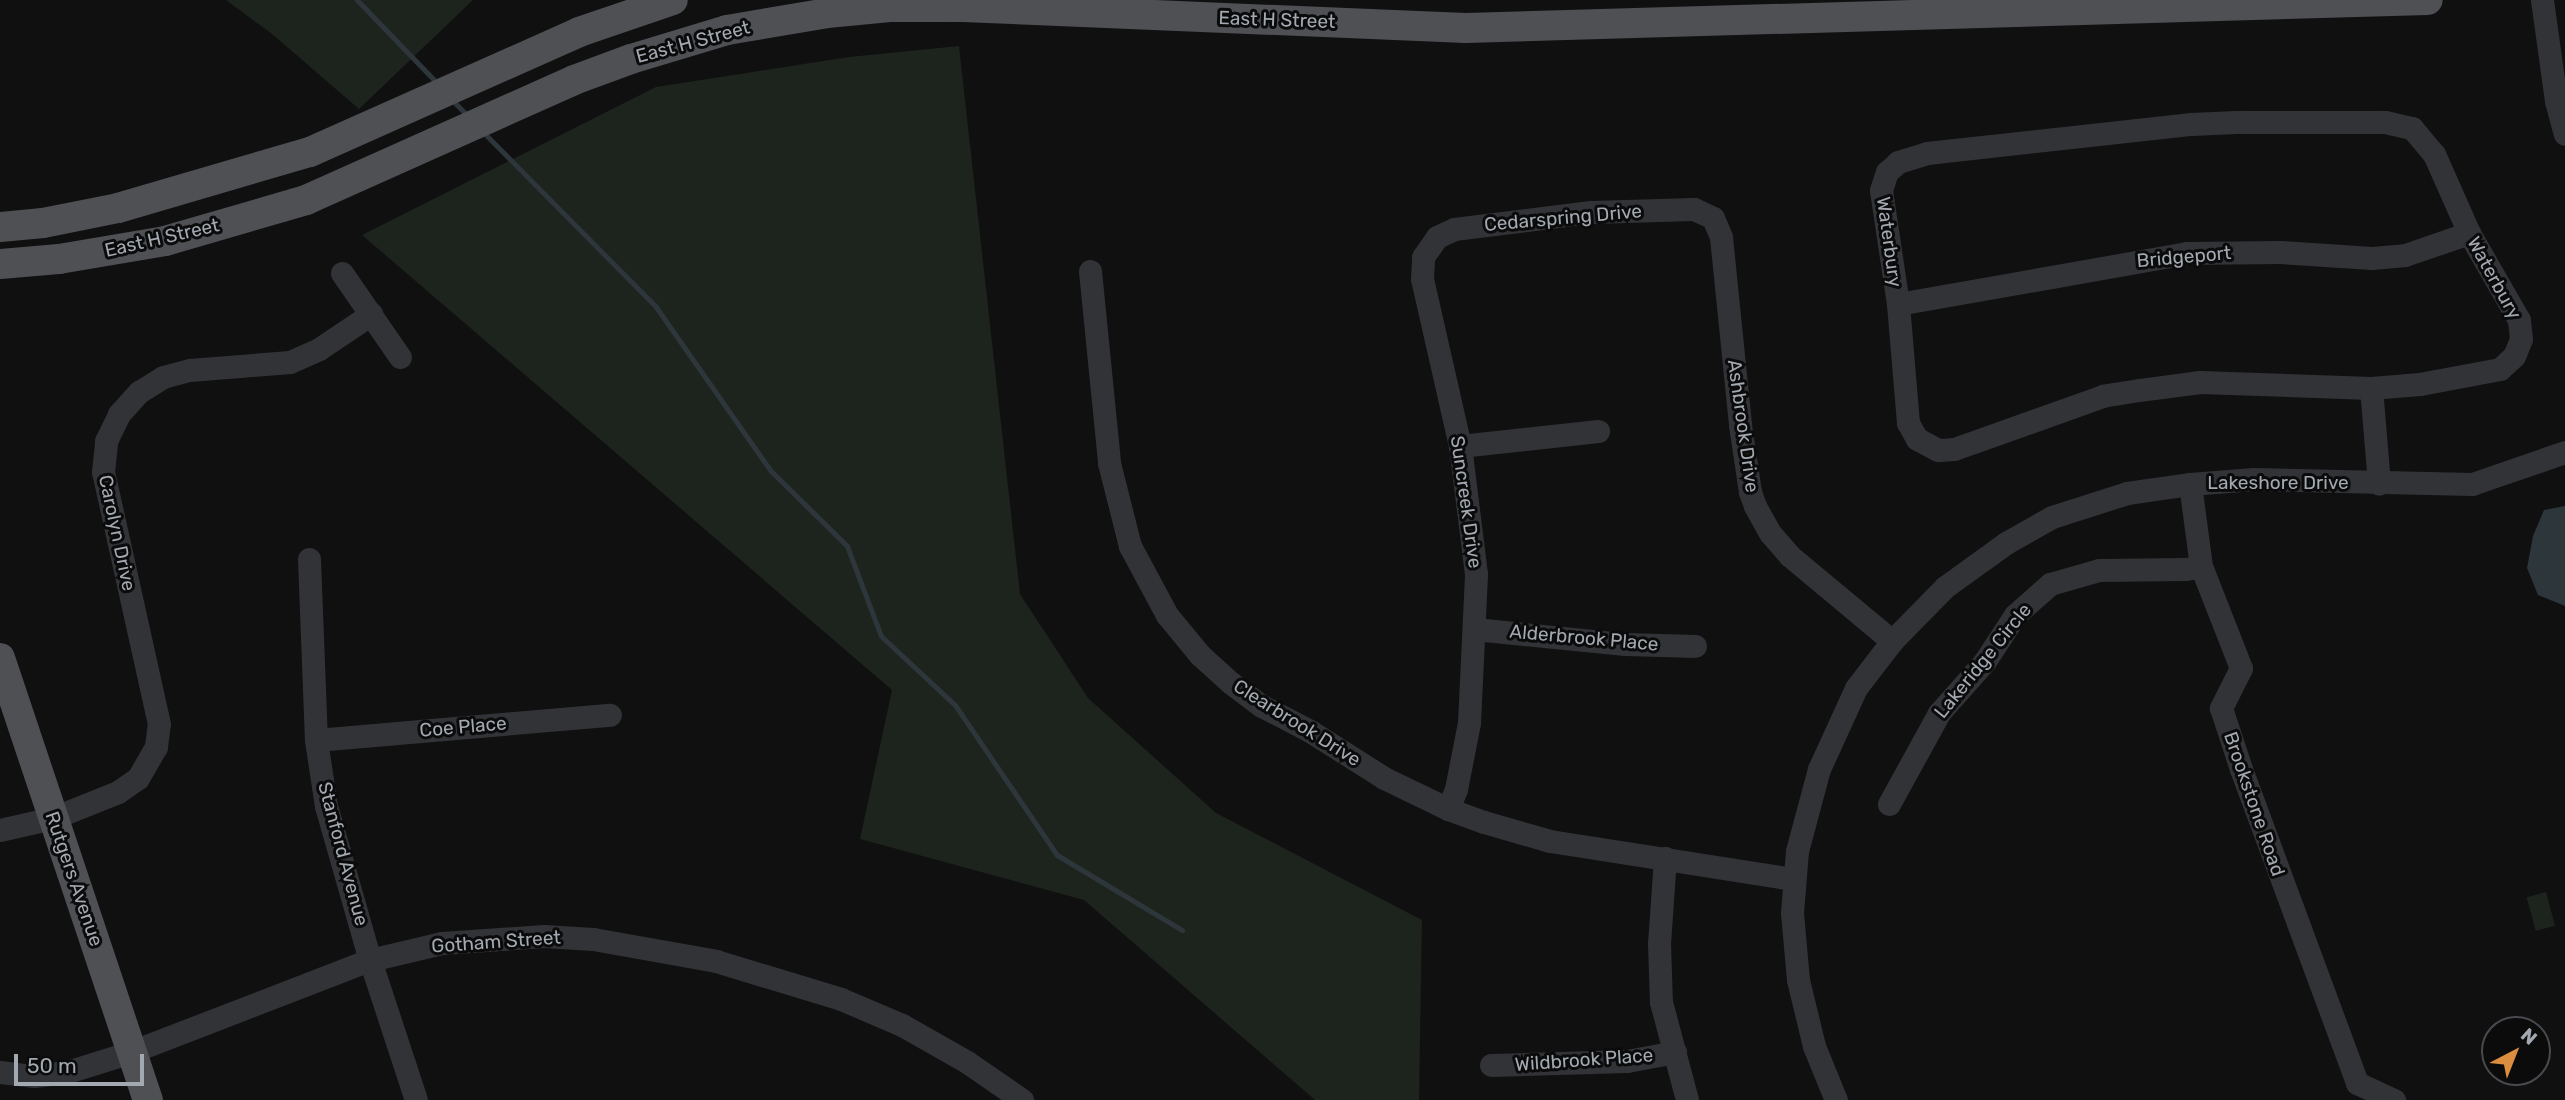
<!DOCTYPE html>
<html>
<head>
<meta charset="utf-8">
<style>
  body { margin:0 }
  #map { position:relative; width:2565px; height:1100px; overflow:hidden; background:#101011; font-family:Rubik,sans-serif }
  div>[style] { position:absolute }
  .green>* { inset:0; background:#1d231d; transform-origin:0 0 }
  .water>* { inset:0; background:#2d363a }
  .stream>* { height:5px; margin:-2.5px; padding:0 2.5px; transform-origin:2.5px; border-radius:2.5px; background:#2d363a }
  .minor>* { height:23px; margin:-11.5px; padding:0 11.5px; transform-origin:11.5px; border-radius:11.5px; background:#323336 }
  .major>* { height:30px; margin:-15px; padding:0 15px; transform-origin:15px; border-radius:15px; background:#4e5054 }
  span { translate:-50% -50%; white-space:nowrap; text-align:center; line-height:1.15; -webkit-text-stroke:6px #0b0b0c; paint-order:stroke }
  .street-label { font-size:19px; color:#a3a9b0 }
  .north { position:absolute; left:2481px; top:1016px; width:70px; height:70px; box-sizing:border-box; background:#0b0b0c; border:2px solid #484a4e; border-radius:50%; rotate:42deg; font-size:19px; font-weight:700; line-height:28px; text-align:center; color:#a3a9b0 }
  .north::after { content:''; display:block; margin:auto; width:24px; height:32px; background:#db8e3f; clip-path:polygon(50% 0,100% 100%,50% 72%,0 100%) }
  .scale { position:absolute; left:14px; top:1054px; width:130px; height:32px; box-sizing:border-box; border:4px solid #a3a9b0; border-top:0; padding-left:9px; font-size:21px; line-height:24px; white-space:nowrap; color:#a3a9b0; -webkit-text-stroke:5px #0b0b0c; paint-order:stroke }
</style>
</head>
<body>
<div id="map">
  <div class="green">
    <i style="clip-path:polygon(226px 0,473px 0,359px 109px,272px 34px)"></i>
    <i style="clip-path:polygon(959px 46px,1020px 594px,1088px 698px,1216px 813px,1422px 920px,1419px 1100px,1315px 1100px,1084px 900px,860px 839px,892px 690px,362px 235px,656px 87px,849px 57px)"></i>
    <i style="left:2546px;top:892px;width:35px;height:20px;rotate:75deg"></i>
  </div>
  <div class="water">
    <i style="clip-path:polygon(2565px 506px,2565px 606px,2538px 595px,2527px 568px,2533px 536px,2544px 510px)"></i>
  </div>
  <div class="stream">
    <i style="left:357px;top:0;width:117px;rotate:46deg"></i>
    <i style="left:452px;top:100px;width:23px;rotate:45deg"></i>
    <i style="left:483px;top:132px;width:246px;rotate:45.3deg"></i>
    <i style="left:656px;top:307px;width:200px;rotate:55deg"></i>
    <i style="left:771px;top:471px;width:107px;rotate:44.6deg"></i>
    <i style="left:847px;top:546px;width:96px;rotate:69.3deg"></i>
    <i style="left:881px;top:636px;width:101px;rotate:43deg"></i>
    <i style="left:955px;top:705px;width:181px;rotate:55.8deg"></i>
    <i style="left:1057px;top:855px;width:146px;rotate:31deg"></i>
  </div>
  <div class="minor">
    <i style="left:2542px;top:0;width:102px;rotate:82.1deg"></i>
    <i style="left:2556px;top:101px;width:34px;rotate:75deg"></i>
    <i style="left:2236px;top:122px;width:149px"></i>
    <i style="left:2385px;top:122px;width:28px;rotate:13deg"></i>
    <i style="left:2412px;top:128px;width:34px;rotate:50deg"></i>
    <i style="left:2434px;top:154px;width:86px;rotate:66.1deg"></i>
    <i style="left:2469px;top:233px;width:100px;rotate:60.1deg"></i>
    <i style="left:2519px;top:320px;width:19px;rotate:84deg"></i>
    <i style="left:2521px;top:339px;width:18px;rotate:112deg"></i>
    <i style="left:2514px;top:356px;width:19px;rotate:137deg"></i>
    <i style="left:2500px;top:369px;width:81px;rotate:169.4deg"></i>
    <i style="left:2420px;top:384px;width:49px;rotate:175.3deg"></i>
    <i style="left:2371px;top:388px;width:171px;rotate:-178deg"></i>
    <i style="left:2200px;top:382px;width:62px;rotate:172.5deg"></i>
    <i style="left:2139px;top:390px;width:36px;rotate:171deg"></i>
    <i style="left:2103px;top:396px;width:158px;rotate:160.4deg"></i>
    <i style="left:1954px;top:449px;width:16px;rotate:176deg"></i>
    <i style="left:1938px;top:450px;width:24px;rotate:-152deg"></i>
    <i style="left:1917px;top:439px;width:18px;rotate:-119deg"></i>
    <i style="left:1908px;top:423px;width:119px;rotate:-94.8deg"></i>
    <i style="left:1898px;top:304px;width:115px;rotate:-98.5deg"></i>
    <i style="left:1881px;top:190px;width:19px;rotate:-72deg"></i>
    <i style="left:1887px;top:172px;width:15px;rotate:-42deg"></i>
    <i style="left:1898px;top:162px;width:30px;rotate:-17deg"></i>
    <i style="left:1927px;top:153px;width:266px;rotate:-6.3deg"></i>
    <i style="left:2191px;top:124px;width:45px;rotate:-2.5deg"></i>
    <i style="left:1090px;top:271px;width:193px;rotate:84.3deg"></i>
    <i style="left:1109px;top:463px;width:86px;rotate:75.8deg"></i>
    <i style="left:1130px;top:546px;width:78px;rotate:61.8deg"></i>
    <i style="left:1167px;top:615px;width:52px;rotate:50.5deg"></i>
    <i style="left:1200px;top:655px;width:42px;rotate:42.1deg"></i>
    <i style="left:1231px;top:683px;width:39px;rotate:37deg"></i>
    <i style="left:1262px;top:706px;width:54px;rotate:27.5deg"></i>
    <i style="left:1310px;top:731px;width:88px;rotate:32.4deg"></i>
    <i style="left:1384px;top:778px;width:71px;rotate:25.8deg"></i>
    <i style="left:1448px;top:809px;width:38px;rotate:20deg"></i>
    <i style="left:1484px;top:822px;width:69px;rotate:16.1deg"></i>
    <i style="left:1550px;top:841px;width:246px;rotate:8.9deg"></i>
    <i style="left:342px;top:273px;width:102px;rotate:55.4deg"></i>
    <i style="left:1898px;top:304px;width:292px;rotate:-10deg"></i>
    <i style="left:2186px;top:253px;width:94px;rotate:-0.6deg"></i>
    <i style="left:2280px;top:252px;width:92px;rotate:3.7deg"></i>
    <i style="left:2372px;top:258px;width:33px;rotate:-5deg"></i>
    <i style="left:2405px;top:255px;width:68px;rotate:-19deg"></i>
    <i style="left:2371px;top:388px;width:96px;rotate:85.2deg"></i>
    <i style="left:1460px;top:446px;width:139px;rotate:-6.2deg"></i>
    <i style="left:2190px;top:484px;width:83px;rotate:82.4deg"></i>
    <i style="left:2201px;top:566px;width:110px;rotate:68.6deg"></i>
    <i style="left:2241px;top:668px;width:45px;rotate:116.6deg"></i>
    <i style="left:2221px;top:708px;width:64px;rotate:71.8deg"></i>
    <i style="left:2241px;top:769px;width:335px;rotate:69.7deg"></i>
    <i style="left:2357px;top:1083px;width:41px;rotate:24.7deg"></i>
    <i style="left:309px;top:559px;width:181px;rotate:87.8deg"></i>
    <i style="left:316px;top:740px;width:67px;rotate:81.4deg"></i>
    <i style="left:326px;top:806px;width:160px;rotate:74.1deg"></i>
    <i style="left:370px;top:960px;width:147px;rotate:71.8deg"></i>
    <i style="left:1474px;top:629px;width:152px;rotate:5.7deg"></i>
    <i style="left:1625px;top:644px;width:70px;rotate:1.6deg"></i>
    <i style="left:316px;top:740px;width:295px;rotate:-4.9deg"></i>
    <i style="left:1889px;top:804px;width:104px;rotate:-61.2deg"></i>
    <i style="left:1939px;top:713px;width:69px;rotate:-48.5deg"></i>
    <i style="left:1985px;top:661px;width:55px;rotate:-56.9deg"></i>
    <i style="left:2015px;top:615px;width:47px;rotate:-41.5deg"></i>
    <i style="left:2050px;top:584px;width:51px;rotate:-15.9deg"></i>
    <i style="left:2099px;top:570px;width:87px;rotate:-0.7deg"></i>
    <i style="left:2186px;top:569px;width:15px;rotate:-11deg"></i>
    <i style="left:1448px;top:809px;width:22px;rotate:-68deg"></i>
    <i style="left:1456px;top:789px;width:67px;rotate:-78.9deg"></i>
    <i style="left:1469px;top:723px;width:149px;rotate:-87.3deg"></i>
    <i style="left:1476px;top:574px;width:129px;rotate:-97.1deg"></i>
    <i style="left:1460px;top:446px;width:171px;rotate:-102.8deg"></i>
    <i style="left:1422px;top:279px;width:22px;rotate:-87deg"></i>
    <i style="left:1423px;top:257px;width:24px;rotate:-55deg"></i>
    <i style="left:1437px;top:237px;width:19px;rotate:-25deg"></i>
    <i style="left:1454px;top:229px;width:138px;rotate:-7.1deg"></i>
    <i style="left:1591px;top:212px;width:103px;rotate:-1.7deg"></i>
    <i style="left:1694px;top:209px;width:21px;rotate:25deg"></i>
    <i style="left:1713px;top:218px;width:21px;rotate:67deg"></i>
    <i style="left:1721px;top:237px;width:189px;rotate:84.2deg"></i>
    <i style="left:1740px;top:425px;width:68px;rotate:81.5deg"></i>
    <i style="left:1750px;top:492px;width:15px;rotate:70deg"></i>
    <i style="left:1755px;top:506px;width:31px;rotate:61deg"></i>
    <i style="left:1770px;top:533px;width:30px;rotate:49deg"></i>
    <i style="left:1790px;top:556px;width:133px;rotate:39.8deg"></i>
    <i style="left:0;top:830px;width:54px;rotate:-12.8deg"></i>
    <i style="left:53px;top:818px;width:70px;rotate:-21.8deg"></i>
    <i style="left:118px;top:792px;width:24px;rotate:-35deg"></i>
    <i style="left:138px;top:778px;width:36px;rotate:-60deg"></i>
    <i style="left:156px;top:747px;width:23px;rotate:-83deg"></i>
    <i style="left:159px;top:724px;width:258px;rotate:-102.5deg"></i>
    <i style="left:103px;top:472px;width:31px;rotate:-84deg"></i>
    <i style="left:106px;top:441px;width:30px;rotate:-64deg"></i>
    <i style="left:119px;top:414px;width:30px;rotate:-48deg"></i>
    <i style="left:139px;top:392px;width:28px;rotate:-32deg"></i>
    <i style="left:163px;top:377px;width:28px;rotate:-15deg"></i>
    <i style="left:190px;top:370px;width:100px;rotate:-4.6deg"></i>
    <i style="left:290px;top:362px;width:32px;rotate:-24deg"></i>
    <i style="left:319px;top:349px;width:63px;rotate:-33.9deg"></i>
    <i style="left:1665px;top:858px;width:85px;rotate:94deg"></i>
    <i style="left:1659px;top:943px;width:59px;rotate:88.1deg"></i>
    <i style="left:1661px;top:1002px;width:101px;rotate:75.1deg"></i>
    <i style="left:1491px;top:1065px;width:136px;rotate:-1.7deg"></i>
    <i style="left:1627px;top:1061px;width:49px;rotate:-10.6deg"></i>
    <i style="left:0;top:1072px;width:34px;rotate:7deg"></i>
    <i style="left:34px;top:1076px;width:33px;rotate:-7deg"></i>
    <i style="left:67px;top:1072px;width:67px;rotate:-17.4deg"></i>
    <i style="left:131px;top:1052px;width:256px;rotate:-21.1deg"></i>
    <i style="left:370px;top:960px;width:74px;rotate:-13.3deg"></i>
    <i style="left:442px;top:943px;width:102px;rotate:-3.9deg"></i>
    <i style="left:544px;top:936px;width:49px;rotate:3.5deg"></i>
    <i style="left:593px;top:939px;width:125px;rotate:10.1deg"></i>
    <i style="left:716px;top:961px;width:131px;rotate:16.9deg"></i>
    <i style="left:841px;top:999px;width:66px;rotate:23.1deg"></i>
    <i style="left:902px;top:1025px;width:75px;rotate:29.6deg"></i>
    <i style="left:967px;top:1062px;width:67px;rotate:34.6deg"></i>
    <i style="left:1836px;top:1100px;width:58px;rotate:-112.2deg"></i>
    <i style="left:1814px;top:1046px;width:68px;rotate:-103.6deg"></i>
    <i style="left:1798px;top:980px;width:67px;rotate:-95.1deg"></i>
    <i style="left:1792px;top:913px;width:62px;rotate:-85.4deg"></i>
    <i style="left:1797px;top:851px;width:85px;rotate:-75deg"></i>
    <i style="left:1819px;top:769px;width:89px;rotate:-65.4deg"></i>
    <i style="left:1856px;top:688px;width:59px;rotate:-52.5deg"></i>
    <i style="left:1892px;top:641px;width:76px;rotate:-45.5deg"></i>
    <i style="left:1945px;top:587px;width:75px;rotate:-35.8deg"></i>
    <i style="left:2006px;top:543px;width:53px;rotate:-29.5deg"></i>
    <i style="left:2052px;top:517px;width:79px;rotate:-17.7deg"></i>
    <i style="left:2127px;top:493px;width:64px;rotate:-8.1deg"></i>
    <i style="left:2190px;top:484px;width:64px;rotate:-4.5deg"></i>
    <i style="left:2254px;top:479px;width:218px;rotate:1.3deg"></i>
    <i style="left:2472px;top:484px;width:98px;rotate:-19deg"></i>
  </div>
  <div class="major">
    <i style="left:0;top:227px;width:43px;rotate:-5.3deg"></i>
    <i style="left:43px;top:223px;width:76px;rotate:-11.3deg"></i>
    <i style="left:118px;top:208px;width:200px;rotate:-16.3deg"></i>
    <i style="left:310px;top:152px;width:295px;rotate:-24deg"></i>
    <i style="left:579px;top:32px;width:99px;rotate:-18.8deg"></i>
    <i style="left:0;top:264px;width:59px;rotate:-4.8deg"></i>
    <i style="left:59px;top:259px;width:108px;rotate:-9.6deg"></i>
    <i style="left:165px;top:241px;width:147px;rotate:-16.2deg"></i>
    <i style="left:306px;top:200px;width:294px;rotate:-24.1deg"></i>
    <i style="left:574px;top:80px;width:61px;rotate:-20.2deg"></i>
    <i style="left:631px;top:59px;width:100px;rotate:-16.8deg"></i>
    <i style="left:727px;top:30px;width:101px;rotate:-9.6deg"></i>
    <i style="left:827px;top:13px;width:63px;rotate:-5.4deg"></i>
    <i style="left:890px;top:7px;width:73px"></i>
    <i style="left:963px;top:7px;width:503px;rotate:2.39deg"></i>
    <i style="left:1466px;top:28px;width:962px;rotate:-1.67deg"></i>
    <i style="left:0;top:658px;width:466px;rotate:71.5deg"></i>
  </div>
  <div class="street-label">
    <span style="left:1277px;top:20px;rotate:2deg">East H Street</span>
    <span style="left:693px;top:42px;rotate:-15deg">East H Street</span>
    <span style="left:1563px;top:218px;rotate:-5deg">Cedarspring Drive</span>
    <span style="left:162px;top:238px;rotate:-13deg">East H Street</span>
    <span style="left:1889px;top:242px;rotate:82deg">Waterbury</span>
    <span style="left:2184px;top:257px;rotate:-5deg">Bridgeport</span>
    <span style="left:2494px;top:278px;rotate:61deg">Waterbury</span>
    <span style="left:1743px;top:426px;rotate:82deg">Ashbrook Drive</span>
    <span style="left:2278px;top:483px">Lakeshore Drive</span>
    <span style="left:1466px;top:502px;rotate:82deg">Suncreek Drive</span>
    <span style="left:117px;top:533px;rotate:78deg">Carolyn Drive</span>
    <span style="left:1584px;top:638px;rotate:5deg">Alderbrook Place</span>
    <span style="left:1983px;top:661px;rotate:-51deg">Lakeridge Circle</span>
    <span style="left:1297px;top:723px;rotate:32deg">Clearbrook Drive</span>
    <span style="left:463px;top:727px;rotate:-5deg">Coe Place</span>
    <span style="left:2254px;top:804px;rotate:71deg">Brookstone Road</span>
    <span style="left:343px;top:854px;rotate:75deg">Stanford Avenue</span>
    <span style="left:74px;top:879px;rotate:71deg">Rutgers Avenue</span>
    <span style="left:496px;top:942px;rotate:-4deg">Gotham Street</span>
    <span style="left:1584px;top:1060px;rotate:-4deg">Wildbrook Place</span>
  </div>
  <div class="north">N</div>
  <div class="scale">50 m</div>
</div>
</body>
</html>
